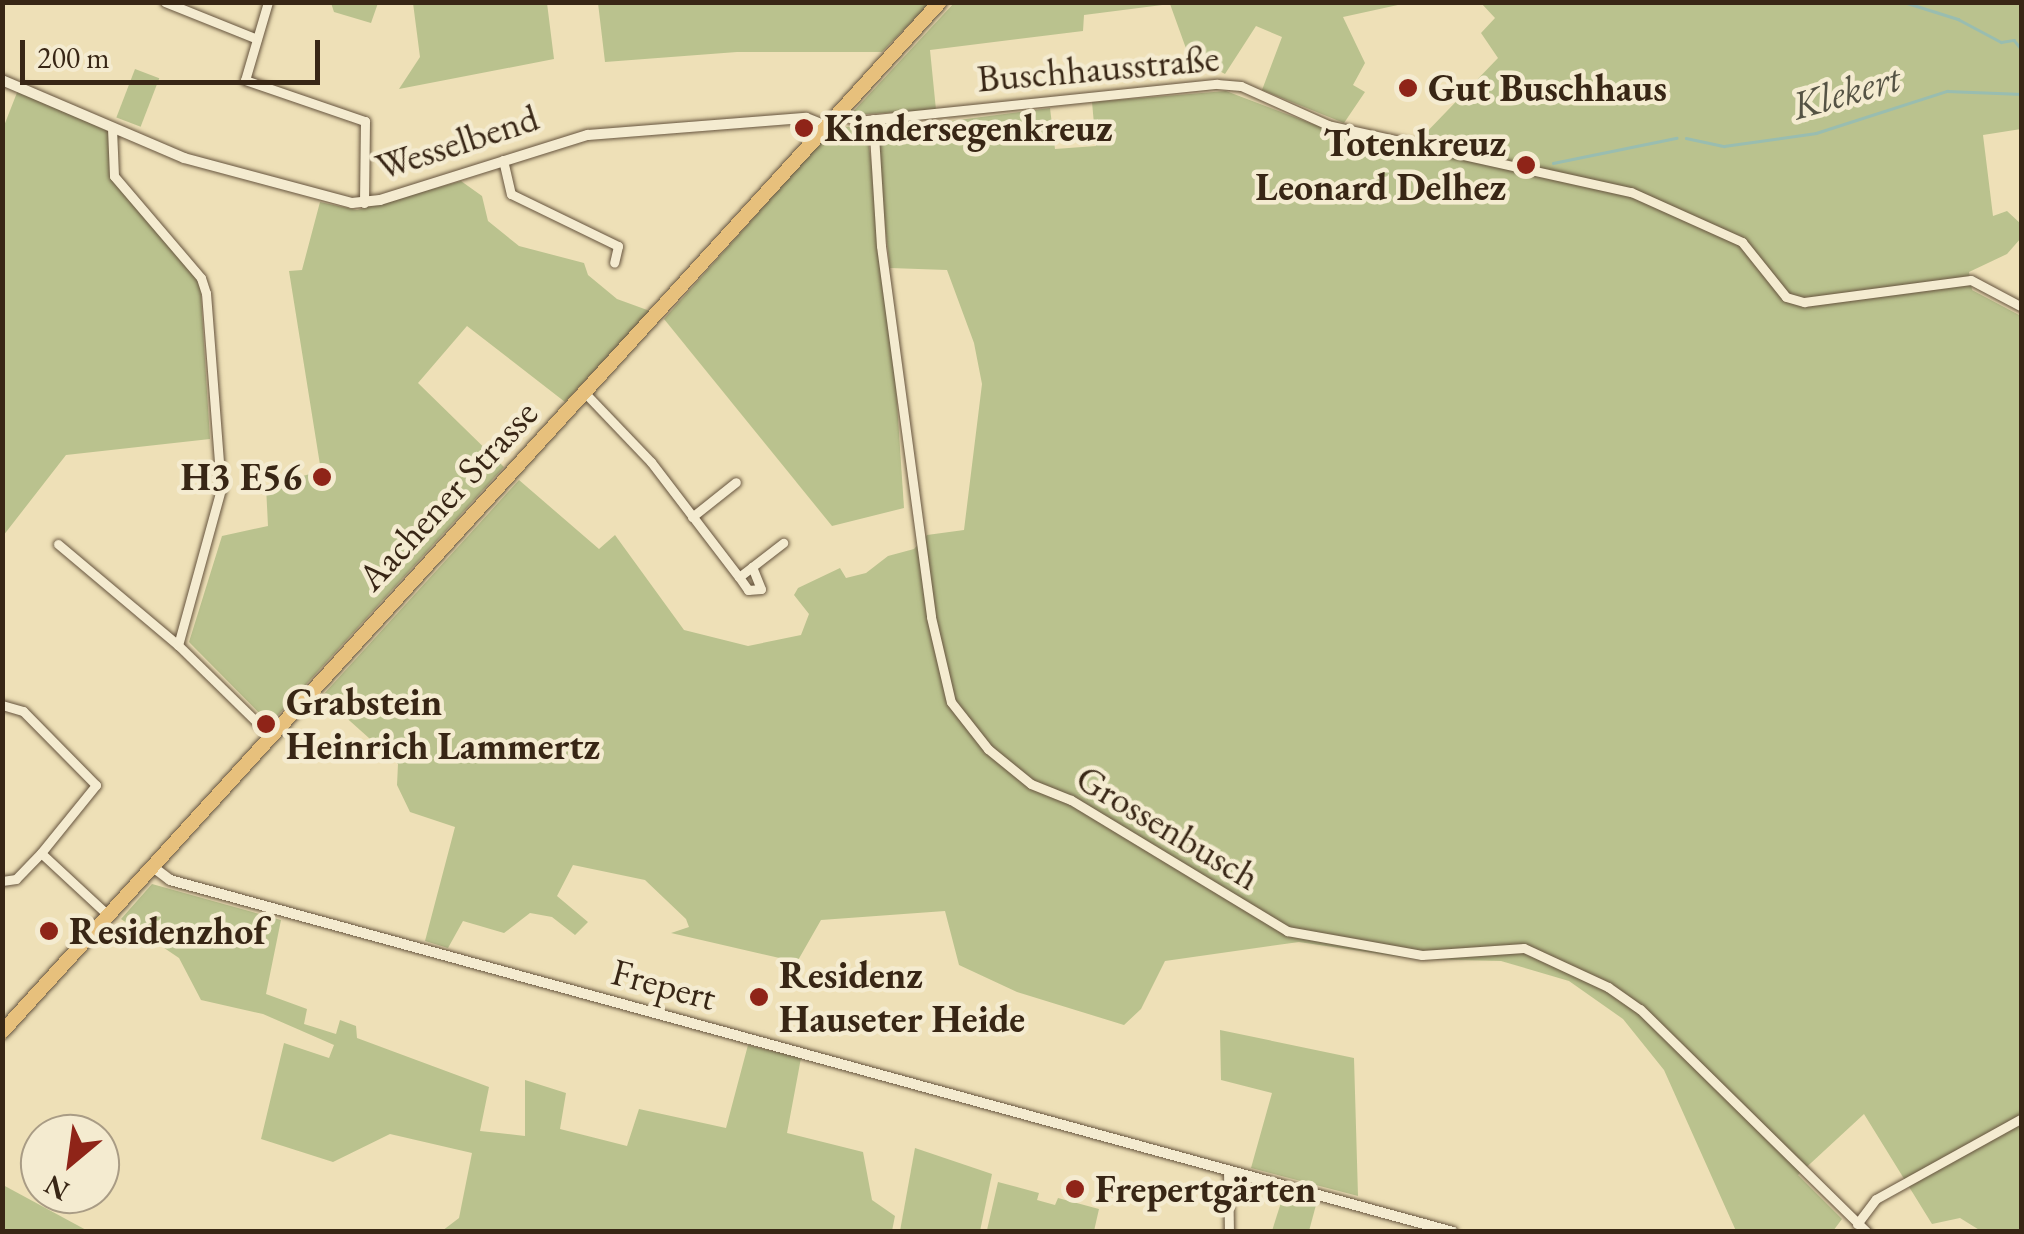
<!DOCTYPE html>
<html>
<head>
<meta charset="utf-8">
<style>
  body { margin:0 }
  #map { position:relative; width:2024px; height:1234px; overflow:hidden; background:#eee0b7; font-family:"EB Garamond",serif }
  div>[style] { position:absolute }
  .green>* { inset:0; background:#bac28e; transform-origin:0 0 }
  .stream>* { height:2.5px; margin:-1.25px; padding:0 1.25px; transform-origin:1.25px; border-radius:1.25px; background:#99bdb0 }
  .roads { filter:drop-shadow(0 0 2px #66543e) drop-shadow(0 0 2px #66543e) }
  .minor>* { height:9px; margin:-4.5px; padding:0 4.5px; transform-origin:4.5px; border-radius:4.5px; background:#f4ebd0 }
  .tertiary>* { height:10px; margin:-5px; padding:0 5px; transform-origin:5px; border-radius:5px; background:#f4ebd0 }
  .primary>* { height:14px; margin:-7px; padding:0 7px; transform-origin:7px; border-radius:7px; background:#e7c07c }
  .dots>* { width:28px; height:28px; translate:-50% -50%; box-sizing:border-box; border:5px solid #f4ebd0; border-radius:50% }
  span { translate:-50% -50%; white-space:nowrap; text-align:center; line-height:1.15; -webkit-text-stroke:9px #f4ebd0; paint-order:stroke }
  .street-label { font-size:38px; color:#382615 }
  .poi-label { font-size:38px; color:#382615; font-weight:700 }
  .left { translate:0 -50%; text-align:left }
  .right { translate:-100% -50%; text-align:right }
  .water-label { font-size:40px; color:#555344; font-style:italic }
  .frame { position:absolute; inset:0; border:5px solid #382615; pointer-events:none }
  .north { position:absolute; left:20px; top:1114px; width:100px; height:100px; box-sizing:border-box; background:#f4ebd0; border:2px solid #a99c85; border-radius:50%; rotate:209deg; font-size:28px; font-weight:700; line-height:40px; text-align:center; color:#382615 }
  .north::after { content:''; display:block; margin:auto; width:35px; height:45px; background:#8f2418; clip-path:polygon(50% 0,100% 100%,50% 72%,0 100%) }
  .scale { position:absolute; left:20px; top:40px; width:300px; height:45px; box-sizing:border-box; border:5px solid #382615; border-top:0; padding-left:12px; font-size:30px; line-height:35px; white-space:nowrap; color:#382615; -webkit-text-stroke:8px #f4ebd0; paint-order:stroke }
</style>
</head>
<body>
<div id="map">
  <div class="green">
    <i style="clip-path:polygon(331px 3px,331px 2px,378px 3px,371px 23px,334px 12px)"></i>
    <i style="clip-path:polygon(413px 3px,547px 3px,554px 59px,399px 89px,420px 57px)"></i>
    <i style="clip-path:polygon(598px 3px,598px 2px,930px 3px,882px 52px,737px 52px,605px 62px)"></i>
    <i style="clip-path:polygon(954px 3px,1407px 3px,1343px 17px,1365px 63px,1353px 85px,1365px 92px,1344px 123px,1262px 90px,1282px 37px,1256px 26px,1225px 74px,1188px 54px,1170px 4px,1084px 15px,1083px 31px,930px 50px,936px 110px,850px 115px)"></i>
    <i style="clip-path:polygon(1481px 3px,2021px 3px,2021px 129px,1983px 135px,1993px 216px,2007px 211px,2021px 224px,2021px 238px,2007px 254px,1969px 272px,1972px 290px,2021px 316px,2021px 1231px,1981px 1231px,1960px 1218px,1932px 1224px,1864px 1114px,1798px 1175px,1842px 1219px,1833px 1231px,1736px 1231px,1664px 1070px,1623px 1019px,1569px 981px,1501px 961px,1415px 959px,1299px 942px,1165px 961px,1141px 1009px,1124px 1025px,1017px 992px,959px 965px,945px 911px,821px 920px,797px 962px,671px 933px,689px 927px,686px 919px,645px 880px,573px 865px,557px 896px,588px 922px,575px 935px,552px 917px,530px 913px,504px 933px,463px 921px,448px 948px,425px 941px,455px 827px,410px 812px,397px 785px,398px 764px,322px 696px,519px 480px,599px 549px,615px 535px,684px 630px,748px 646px,801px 635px,809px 614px,794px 595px,798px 588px,840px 568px,846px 578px,866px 573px,888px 556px,914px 549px,927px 535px,964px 530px,982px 384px,974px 343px,947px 270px,890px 268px,874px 131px,1050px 108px,1055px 149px,1096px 146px,1092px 102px,1226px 91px,1326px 129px,1534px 167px,1420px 139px,1498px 58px,1481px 33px,1495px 18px)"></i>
    <i style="left:135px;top:69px;width:26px;height:52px;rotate:21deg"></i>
    <i style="clip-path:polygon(18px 90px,118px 136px,118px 178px,200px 281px,210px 439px,66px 455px,3px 536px,2px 131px)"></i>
    <i style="clip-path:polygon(835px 126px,866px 128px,888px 268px,904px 508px,832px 526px,664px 319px)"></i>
    <i style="clip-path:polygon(461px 181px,482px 196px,488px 221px,519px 246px,584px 263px,588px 275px,617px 299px,650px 311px,565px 402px,467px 326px,418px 383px,504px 467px,270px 724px,189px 642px,222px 536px,268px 526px,266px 486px,321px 471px,289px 271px,302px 270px,320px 202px,357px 210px)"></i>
    <i style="clip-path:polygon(152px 884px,281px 920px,266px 994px,307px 1009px,304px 1024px,336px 1034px,340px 1020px,356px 1026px,357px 1038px,489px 1087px,480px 1131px,525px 1136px,525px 1080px,566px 1093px,560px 1129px,627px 1146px,639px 1109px,726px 1128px,748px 1045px,801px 1058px,787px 1133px,863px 1152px,872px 1200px,895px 1216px,892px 1231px,442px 1231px,459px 1218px,472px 1153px,390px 1134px,333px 1162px,261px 1139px,284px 1043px,329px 1058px,334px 1045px,263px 1014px,201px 1000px,179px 958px,121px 919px)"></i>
    <i style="clip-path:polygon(1220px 1030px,1354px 1058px,1358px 1196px,1251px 1168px,1272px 1093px,1221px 1080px)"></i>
    <i style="clip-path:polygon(915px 1148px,992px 1174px,980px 1231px,900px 1231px)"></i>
    <i style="clip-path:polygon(998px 1182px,1039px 1193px,1037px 1200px,1055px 1205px,1058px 1198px,1099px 1209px,1094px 1231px,987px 1230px)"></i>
    <i style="clip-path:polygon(3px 1185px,88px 1231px,3px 1231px)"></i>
    <i style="clip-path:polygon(1283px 1196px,1316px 1205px,1309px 1231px,1272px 1231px)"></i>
  </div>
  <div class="stream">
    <i style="left:1904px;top:2px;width:57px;rotate:17.5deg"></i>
    <i style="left:1958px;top:19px;width:49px;rotate:28.1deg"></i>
    <i style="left:2001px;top:42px;width:13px;rotate:-9deg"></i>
    <i style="left:2014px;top:40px;width:13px;rotate:51deg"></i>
    <i style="left:1686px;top:138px;width:39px;rotate:12deg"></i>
    <i style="left:1724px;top:146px;width:93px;rotate:-8deg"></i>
    <i style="left:1816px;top:133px;width:138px;rotate:-17.8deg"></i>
    <i style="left:1947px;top:91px;width:75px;rotate:2.3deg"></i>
    <i style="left:1553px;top:163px;width:126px;rotate:-11.5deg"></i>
  </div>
  <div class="roads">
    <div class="minor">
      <i style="left:165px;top:2px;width:99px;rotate:21.9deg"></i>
      <i style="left:268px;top:2px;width:81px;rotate:106.4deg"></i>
      <i style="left:245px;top:80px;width:127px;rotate:18.9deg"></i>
      <i style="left:365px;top:121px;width:82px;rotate:90.7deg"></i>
      <i style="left:840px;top:114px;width:18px;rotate:22deg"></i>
      <i style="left:857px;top:121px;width:362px;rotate:-5.9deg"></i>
      <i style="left:1217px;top:84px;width:24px;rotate:5deg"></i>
      <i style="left:1241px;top:86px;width:95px;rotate:24.1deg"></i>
      <i style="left:1328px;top:125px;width:310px;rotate:12.5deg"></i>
      <i style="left:1631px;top:192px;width:122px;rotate:24.2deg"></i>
      <i style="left:1742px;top:242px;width:70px;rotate:51.3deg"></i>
      <i style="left:1786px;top:297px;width:19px;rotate:16deg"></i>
      <i style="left:1804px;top:302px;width:168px;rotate:-7.5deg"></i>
      <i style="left:1971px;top:280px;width:58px;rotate:27.9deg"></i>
      <i style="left:873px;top:119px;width:127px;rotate:86.4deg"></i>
      <i style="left:881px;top:246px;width:374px;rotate:82.3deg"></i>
      <i style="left:931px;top:617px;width:87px;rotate:76.8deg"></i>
      <i style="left:951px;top:702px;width:60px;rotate:51.8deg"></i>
      <i style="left:988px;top:749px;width:55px;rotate:39.1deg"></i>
      <i style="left:1031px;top:784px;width:43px;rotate:21.8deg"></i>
      <i style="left:1071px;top:800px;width:253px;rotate:31.2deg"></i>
      <i style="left:1287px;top:931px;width:137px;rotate:10.1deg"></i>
      <i style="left:1422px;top:955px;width:102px;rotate:-3.9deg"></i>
      <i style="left:1524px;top:948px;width:93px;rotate:24.9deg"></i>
      <i style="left:1608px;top:987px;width:39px;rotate:35deg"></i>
      <i style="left:1640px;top:1009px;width:318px;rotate:44.5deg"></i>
      <i style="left:112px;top:128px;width:48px;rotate:87.6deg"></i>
      <i style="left:114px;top:176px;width:134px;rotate:49.5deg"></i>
      <i style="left:201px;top:278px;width:16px;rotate:72deg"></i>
      <i style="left:206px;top:293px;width:197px;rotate:85.6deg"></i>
      <i style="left:221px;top:489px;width:162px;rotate:105.4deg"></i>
      <i style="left:503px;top:160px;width:35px;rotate:77deg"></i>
      <i style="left:511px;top:194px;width:119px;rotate:25.9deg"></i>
      <i style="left:618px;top:246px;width:17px;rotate:103deg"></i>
      <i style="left:585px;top:393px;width:95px;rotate:46.3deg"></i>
      <i style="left:651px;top:462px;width:145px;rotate:52.6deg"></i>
      <i style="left:739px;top:577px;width:56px;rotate:-37.7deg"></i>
      <i style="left:692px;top:517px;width:56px;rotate:-38.5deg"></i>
      <i style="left:58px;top:544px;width:157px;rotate:40.1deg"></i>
      <i style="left:178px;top:645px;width:130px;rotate:44.4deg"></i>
      <i style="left:739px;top:577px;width:16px;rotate:55deg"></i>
      <i style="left:748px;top:590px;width:13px;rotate:-4deg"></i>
      <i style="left:761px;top:589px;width:24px;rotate:-112deg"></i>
      <i style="left:2px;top:705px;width:22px;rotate:16deg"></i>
      <i style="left:23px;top:711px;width:104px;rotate:45.4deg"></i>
      <i style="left:96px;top:785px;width:87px;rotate:129deg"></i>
      <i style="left:41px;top:853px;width:36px;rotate:134deg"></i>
      <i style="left:16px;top:879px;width:14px;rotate:172deg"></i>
      <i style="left:41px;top:853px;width:93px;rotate:42.8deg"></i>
      <i style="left:1228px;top:1170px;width:62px;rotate:89.1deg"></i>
      <i style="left:1857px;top:1224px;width:31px;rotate:-53deg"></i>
      <i style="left:1876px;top:1199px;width:167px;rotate:-29deg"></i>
    </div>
    <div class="tertiary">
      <i style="left:2px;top:80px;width:198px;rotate:23.2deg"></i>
      <i style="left:184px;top:158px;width:174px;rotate:15deg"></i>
      <i style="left:352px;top:203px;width:28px;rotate:-6deg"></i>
      <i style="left:380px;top:200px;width:218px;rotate:-17.4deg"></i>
      <i style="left:588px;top:135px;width:219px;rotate:-4.5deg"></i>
      <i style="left:806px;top:118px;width:24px;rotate:22deg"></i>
      <i style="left:153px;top:867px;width:21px;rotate:37deg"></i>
      <i style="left:170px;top:880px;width:1330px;rotate:15.34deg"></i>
    </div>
    <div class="primary">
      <i style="left:2px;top:1032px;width:1393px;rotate:-47.68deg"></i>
    </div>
  </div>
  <div class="dots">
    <i style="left:1408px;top:88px;background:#8f2418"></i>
    <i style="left:804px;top:128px;background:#8f2418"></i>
    <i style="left:1526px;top:165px;background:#8f2418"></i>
    <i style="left:322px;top:477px;background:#8f2418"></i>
    <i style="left:266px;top:724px;background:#8f2418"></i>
    <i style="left:49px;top:931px;background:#8f2418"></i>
    <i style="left:759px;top:997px;background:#8f2418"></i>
    <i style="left:1075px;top:1189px;background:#8f2418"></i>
  </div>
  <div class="street-label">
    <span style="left:1098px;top:68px;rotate:-5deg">Buschhausstraße</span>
    <span style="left:457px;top:142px;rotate:-18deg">Wesselbend</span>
    <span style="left:447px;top:495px;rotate:-47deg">Aachener Strasse</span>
    <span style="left:1168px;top:827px;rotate:31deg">Grossenbusch</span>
    <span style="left:664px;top:984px;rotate:15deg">Frepert</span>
  </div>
  <div class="poi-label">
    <span class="left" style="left:1428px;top:88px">Gut Buschhaus</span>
    <span class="left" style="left:824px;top:128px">Kindersegenkreuz</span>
    <span class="right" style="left:1506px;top:165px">Totenkreuz<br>Leonard Delhez</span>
    <span class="right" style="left:302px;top:477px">H3 E56</span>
    <span class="left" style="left:286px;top:724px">Grabstein<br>Heinrich Lammertz</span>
    <span class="left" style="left:69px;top:931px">Residenzhof</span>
    <span class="left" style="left:779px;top:997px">Residenz<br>Hauseter Heide</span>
    <span class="left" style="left:1095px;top:1189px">Frepertgärten</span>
  </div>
  <div class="water-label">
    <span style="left:1846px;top:91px;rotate:-16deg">Klekert</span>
  </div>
  <div class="frame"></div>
  <div class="north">N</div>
  <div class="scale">200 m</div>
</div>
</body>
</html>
